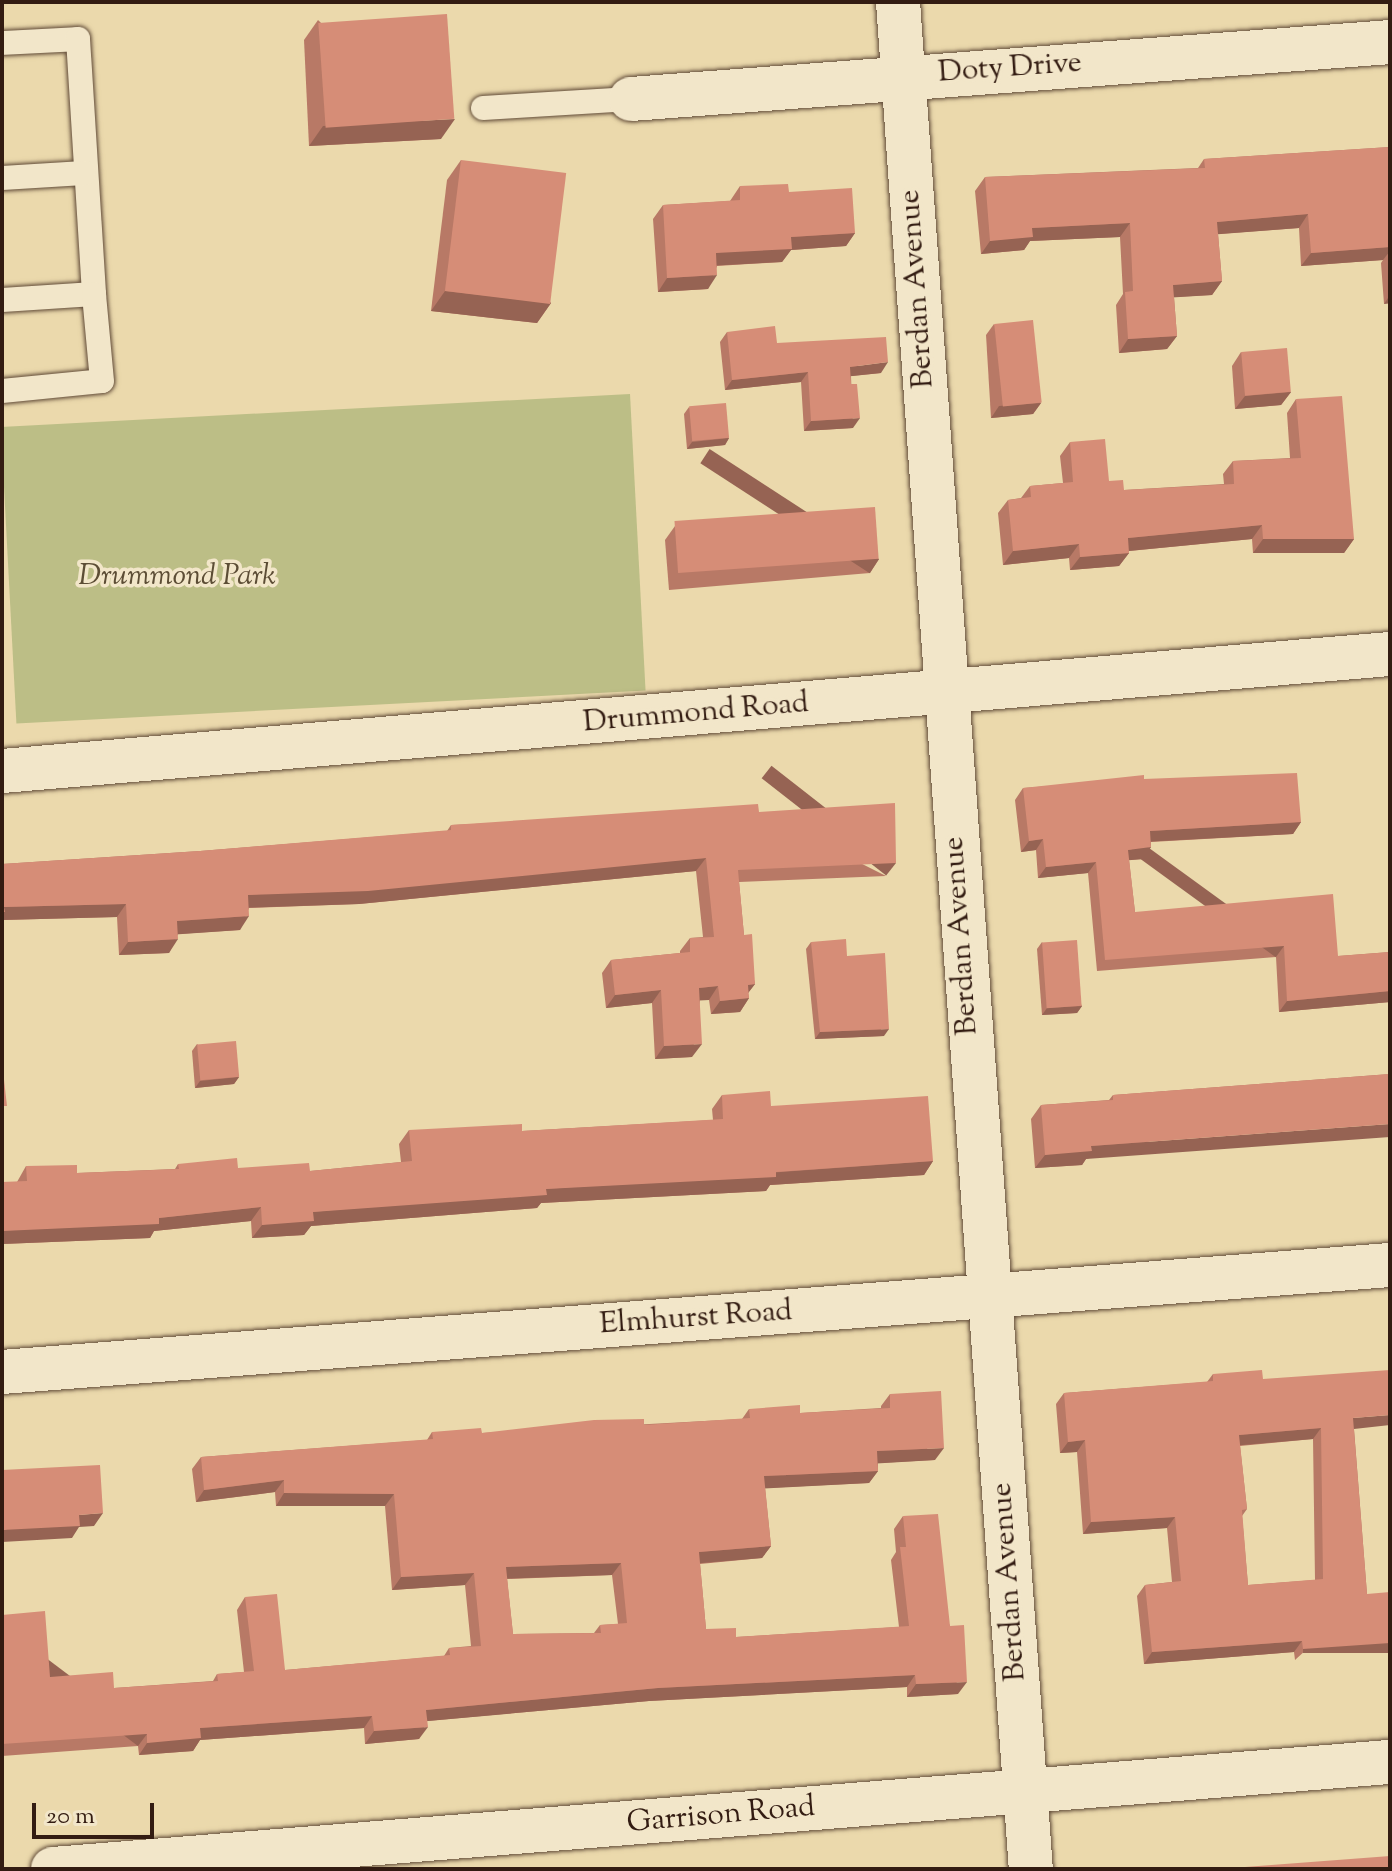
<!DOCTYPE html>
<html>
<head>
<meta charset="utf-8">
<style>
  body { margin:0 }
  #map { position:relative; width:1392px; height:1871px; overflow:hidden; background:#ebd9ac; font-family:"Sorts Mill Goudy",serif }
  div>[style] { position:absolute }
  .green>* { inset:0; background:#bcbe86; transform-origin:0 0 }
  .roads { filter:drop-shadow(0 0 2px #614b38) drop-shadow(0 0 2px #614b38) }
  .lane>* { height:24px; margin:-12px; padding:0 12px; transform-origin:12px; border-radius:12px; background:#f2e6c9 }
  .street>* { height:44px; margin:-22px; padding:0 22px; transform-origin:22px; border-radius:22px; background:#f2e6c9 }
  .wall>* { inset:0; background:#b87966 }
  .shaded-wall>* { inset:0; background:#966353; transform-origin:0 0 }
  .building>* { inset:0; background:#d68d77; transform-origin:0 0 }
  span { translate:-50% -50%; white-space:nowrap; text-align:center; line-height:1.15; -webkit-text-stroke:7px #f2e6c9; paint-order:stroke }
  .street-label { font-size:30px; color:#331c12 }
  .park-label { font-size:30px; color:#5c4d35; font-style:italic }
  .frame { position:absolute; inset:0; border:4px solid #331c12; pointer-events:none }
  .scale { position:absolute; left:32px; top:1803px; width:122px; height:36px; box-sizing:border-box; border:4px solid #331c12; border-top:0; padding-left:10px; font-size:24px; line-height:28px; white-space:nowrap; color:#331c12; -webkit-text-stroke:6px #f2e6c9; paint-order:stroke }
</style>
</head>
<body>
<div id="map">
  <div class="green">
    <i style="left:630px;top:394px;width:297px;height:630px;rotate:87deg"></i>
  </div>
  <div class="roads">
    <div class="lane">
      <i style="left:2px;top:43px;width:76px;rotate:-3deg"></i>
      <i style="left:78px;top:39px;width:256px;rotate:86.4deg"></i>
      <i style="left:94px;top:294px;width:92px;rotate:176.3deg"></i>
      <i style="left:483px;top:108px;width:148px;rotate:-3.5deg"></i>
      <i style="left:2px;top:178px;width:82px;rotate:-3.5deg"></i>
      <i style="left:2px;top:391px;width:100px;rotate:-5.7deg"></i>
      <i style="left:102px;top:381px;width:87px;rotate:-95.3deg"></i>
    </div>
    <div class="street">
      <i style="left:898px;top:2px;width:1872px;rotate:85.93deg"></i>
      <i style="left:631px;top:99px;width:761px;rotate:-4.29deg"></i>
      <i style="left:2px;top:771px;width:1393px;rotate:-4.82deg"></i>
      <i style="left:2px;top:1372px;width:1392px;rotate:-4.41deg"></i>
      <i style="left:53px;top:1869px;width:1341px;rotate:-4.58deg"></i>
    </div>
  </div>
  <div class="wall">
    <i style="clip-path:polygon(318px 20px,441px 139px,309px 146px,304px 40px)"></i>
    <i style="clip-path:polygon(1390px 147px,1390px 303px,1384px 304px,1381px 263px,1383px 260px,1301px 266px,1299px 228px,1218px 234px,1222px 281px,1212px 295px,1174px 297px,1177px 336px,1167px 349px,1119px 353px,1116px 305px,1123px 294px,1120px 237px,1030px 241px,1024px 250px,981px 254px,975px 191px,985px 177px,1198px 168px,1204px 159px)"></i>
    <i style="clip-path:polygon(461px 160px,551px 303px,537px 323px,431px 311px,447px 180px)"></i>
    <i style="clip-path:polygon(740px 186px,789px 192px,855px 233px,846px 246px,791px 250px,782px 262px,717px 266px,708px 289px,658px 292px,653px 219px,663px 205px,730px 201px)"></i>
    <i style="clip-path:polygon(994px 324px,1041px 403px,1033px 414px,991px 418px,986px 335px)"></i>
    <i style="clip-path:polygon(727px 332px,777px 343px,881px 373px,851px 376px,853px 428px,804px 431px,801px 382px,725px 390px,720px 342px)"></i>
    <i style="clip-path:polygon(1241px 352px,1291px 392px,1281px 405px,1235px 409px,1232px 366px)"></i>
    <i style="clip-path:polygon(1296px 399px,1354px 539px,1344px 553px,1253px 553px,1252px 539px,1129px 551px,1129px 553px,1119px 566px,1070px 570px,1069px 558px,1003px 565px,998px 513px,1008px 500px,1021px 498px,1030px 486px,1063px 483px,1060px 456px,1070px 442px,1109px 481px,1124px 490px,1224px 484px,1223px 474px,1233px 461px,1290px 458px,1287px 413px)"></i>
    <i style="clip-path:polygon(689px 407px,729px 438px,725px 445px,687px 449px,684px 414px)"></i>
    <i style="clip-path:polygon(675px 526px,879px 559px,870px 573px,669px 590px,665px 540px)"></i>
    <i style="clip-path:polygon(1144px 779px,1301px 822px,1293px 834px,1151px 842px,1151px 847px,1143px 859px,1129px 860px,1135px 912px,1338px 956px,1390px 952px,1390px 1002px,1279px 1012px,1276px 957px,1097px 971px,1088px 873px,1038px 878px,1036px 850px,1021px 852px,1015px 800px,1023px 788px)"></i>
    <i style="clip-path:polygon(759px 812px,886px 876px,739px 882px,744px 935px,755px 984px,748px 993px,749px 998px,740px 1012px,711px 1014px,709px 1000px,700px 1000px,692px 1057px,655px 1059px,652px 1003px,606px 1008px,602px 973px,611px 960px,680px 953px,680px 951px,690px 938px,703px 937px,696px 871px,359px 904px,249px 908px,240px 930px,178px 934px,169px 953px,119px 955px,117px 917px,2px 920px,2px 864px,200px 851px,447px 831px,451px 825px)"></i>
    <i style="clip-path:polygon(811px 942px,847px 956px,884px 1036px,815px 1039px,806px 949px)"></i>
    <i style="clip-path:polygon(1042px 942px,1082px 1006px,1077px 1013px,1042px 1015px,1037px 949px)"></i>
    <i style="clip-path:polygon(197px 1044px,239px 1077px,234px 1084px,195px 1088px,192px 1051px)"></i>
    <i style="clip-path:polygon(1390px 1074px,1086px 1159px,1082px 1165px,1035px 1168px,1031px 1119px,1041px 1105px,1109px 1100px,1113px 1095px)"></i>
    <i style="clip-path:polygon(722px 1095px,771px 1106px,933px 1161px,924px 1175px,770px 1185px,766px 1191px,541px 1203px,537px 1208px,311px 1226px,304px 1235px,252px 1238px,251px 1221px,154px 1231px,150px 1238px,2px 1244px,2px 1182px,17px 1182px,26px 1166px,77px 1173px,175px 1169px,178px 1164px,238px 1168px,310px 1171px,401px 1162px,399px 1144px,409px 1130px,522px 1131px,713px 1120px,712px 1109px)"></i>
    <i style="clip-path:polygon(evenodd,1213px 1374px,1263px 1379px,1354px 1429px,1367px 1594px,1295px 1660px,1294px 1652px,1144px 1664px,1137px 1596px,1145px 1585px,1172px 1582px,1167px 1528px,1083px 1534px,1077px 1452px,1060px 1453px,1056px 1404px,1064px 1393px,1207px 1382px,1213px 1374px,1313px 1439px,1315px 1580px,1248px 1585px,1242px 1516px,1247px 1509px,1240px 1446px,1313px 1439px)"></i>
    <i style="clip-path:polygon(evenodd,890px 1394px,935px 1460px,878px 1463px,878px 1471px,869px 1483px,765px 1488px,771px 1546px,762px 1558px,700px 1564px,706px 1629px,736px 1637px,899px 1627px,891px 1560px,896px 1552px,894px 1529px,903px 1516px,950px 1626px,958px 1694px,907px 1697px,907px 1687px,649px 1701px,427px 1721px,419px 1739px,365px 1744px,364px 1728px,200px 1740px,193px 1751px,139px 1755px,138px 1746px,2px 1756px,2px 1615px,50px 1677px,114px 1688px,213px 1681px,217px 1674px,244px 1672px,237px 1610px,245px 1597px,285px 1670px,444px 1656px,449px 1648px,471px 1646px,465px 1585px,392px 1590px,385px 1506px,276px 1506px,275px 1492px,196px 1502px,192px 1469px,201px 1457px,427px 1440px,432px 1432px,482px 1433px,742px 1419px,749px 1409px,800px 1413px,881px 1408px,881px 1406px,890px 1394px,612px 1575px,618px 1624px,600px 1625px,594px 1633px,513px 1634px,507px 1579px,612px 1575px)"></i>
  </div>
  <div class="shaded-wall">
    <i style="clip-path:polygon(455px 119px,441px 139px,309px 146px,323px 126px)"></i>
    <i style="clip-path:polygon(1308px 214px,1299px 228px,1208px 235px,1217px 222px)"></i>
    <i style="clip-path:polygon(1130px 223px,1120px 237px,1030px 241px,1024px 250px,981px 254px,990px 241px,1032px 228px)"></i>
    <i style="clip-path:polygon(855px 233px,846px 246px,791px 250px,782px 262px,706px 266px,716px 253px,791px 237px)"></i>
    <i style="clip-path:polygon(1390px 247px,1390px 251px,1383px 260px,1301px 266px,1311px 253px)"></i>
    <i style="clip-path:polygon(717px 275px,708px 289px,658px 292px,667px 278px)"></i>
    <i style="clip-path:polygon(1222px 281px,1212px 295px,1164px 298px,1173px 285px)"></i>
    <i style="clip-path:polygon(445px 291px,551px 303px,537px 323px,431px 311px)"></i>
    <i style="clip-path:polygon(1390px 295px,1390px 303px,1384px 304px)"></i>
    <i style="clip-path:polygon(1177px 336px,1167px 349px,1119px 353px,1128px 339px)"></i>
    <i style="clip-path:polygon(888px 362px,881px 373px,843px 377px,850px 367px)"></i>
    <i style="clip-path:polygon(808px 372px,801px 382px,725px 390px,732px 380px)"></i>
    <i style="clip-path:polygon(1291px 392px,1281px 405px,1235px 409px,1245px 396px)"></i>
    <i style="clip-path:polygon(1041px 403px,1033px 414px,991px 418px,999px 406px)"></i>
    <i style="clip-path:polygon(860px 418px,853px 428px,804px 431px,811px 421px)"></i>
    <i style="clip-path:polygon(729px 438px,725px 445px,687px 449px,692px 442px)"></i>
    <i style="clip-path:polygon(1262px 525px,1252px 539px,1118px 552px,1128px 538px)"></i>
    <i style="clip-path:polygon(1263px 539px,1354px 539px,1344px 553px,1253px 553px)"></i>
    <i style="clip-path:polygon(1079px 544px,1069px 558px,1003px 565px,1013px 551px)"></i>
    <i style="clip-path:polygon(1129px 553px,1119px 566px,1070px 570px,1080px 557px)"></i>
    <i style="left:879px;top:559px;width:17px;height:202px;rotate:123deg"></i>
    <i style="clip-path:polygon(1301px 822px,1293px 834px,1142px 842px,1150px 831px)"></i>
    <i style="clip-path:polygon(1043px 839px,1036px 850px,1021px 852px,1029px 841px)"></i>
    <i style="clip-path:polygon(1151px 847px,1143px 859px,1120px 861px,1128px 850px)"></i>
    <i style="clip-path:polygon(706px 858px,696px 871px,359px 904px,239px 908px,248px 895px)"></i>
    <i style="clip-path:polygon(1096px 862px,1088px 873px,1038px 878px,1046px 867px)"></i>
    <i style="left:896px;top:863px;width:16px;height:158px;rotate:128deg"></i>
    <i style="clip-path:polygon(126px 904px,117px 917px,2px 920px,2px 911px,4px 907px)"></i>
    <i style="clip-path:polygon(249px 916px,240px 930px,168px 935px,177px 921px)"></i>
    <i style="clip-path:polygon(178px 939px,169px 953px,119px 955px,128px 942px)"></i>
    <i style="left:1284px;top:946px;width:14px;height:180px;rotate:126deg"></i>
    <i style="clip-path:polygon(755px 984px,745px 997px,748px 985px)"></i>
    <i style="clip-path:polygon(718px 986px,709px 1000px,690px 1001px,699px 988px)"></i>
    <i style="clip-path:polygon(661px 990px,652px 1003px,606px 1008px,615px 995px)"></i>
    <i style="clip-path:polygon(1390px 991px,1390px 1002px,1279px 1012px,1287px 1001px)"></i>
    <i style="clip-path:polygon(749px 998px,740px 1012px,711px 1014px,720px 1001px)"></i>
    <i style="clip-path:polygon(1082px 1006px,1077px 1013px,1042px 1015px,1047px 1008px)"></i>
    <i style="clip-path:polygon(889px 1029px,884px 1036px,815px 1039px,820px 1032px)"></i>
    <i style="clip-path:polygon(702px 1044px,692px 1057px,655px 1059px,664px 1046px)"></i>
    <i style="clip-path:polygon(239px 1077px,234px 1084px,195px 1088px,200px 1081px)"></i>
    <i style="clip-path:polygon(1390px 1124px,1390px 1137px,1086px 1159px,1082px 1165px,1035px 1168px,1045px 1155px,1091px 1146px)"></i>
    <i style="clip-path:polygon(933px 1161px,924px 1175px,770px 1185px,766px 1191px,541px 1203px,537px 1208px,311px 1226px,304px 1235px,252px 1238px,262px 1225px,313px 1212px,546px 1189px)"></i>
    <i style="clip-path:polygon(261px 1207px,251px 1221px,154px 1231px,150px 1238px,2px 1244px,2px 1231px,159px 1218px)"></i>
    <i style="clip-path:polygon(1390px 1415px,1390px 1425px,1345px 1430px,1353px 1418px)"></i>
    <i style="clip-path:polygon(1321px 1428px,1313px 1439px,1231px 1446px,1239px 1435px)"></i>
    <i style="clip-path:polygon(1085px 1440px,1077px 1452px,1060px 1453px,1068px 1442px)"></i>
    <i style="clip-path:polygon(944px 1448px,935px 1460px,868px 1464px,877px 1451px)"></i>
    <i style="clip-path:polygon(878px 1471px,869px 1483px,756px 1489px,764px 1476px)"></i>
    <i style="clip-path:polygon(284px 1480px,275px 1492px,196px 1502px,204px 1490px)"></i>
    <i style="clip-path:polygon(284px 1493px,394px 1494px,385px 1506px,276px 1506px)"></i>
    <i style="clip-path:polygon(103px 1513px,94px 1526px,79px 1527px,72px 1538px,2px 1542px,2px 1530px,79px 1515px)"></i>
    <i style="clip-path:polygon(1175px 1517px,1167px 1528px,1083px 1534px,1091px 1522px)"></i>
    <i style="clip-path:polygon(771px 1546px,762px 1558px,690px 1564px,699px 1552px)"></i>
    <i style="clip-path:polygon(621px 1563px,612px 1575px,497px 1579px,506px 1567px)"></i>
    <i style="clip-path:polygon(474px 1573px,465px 1585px,392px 1590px,401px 1577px)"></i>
    <i style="clip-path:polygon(1302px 1641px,1294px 1652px,1144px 1664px,1152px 1652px)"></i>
    <i style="left:1390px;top:1643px;width:10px;height:87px;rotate:90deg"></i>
    <i style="clip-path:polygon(915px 1675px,907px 1687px,649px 1701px,417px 1722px,426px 1710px,658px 1688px)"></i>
    <i style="clip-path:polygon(967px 1682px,958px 1694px,907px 1697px,916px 1684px)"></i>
    <i style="clip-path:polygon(372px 1716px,364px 1728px,200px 1740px,193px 1751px,139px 1755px,147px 1743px,200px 1728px)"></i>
    <i style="clip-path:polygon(428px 1727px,419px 1739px,365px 1744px,374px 1731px)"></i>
    <i style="left:147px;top:1734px;width:15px;height:145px;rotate:127deg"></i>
  </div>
  <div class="building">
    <i style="left:447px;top:14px;width:105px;height:129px;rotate:86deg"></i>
    <i style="clip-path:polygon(1390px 147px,1390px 247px,1311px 253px,1308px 214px,1217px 222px,1222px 281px,1173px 285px,1177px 336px,1128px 339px,1125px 292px,1133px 291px,1130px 223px,1032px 228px,1033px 237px,990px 241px,985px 177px,1205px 168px,1204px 159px)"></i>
    <i style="left:461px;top:160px;width:106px;height:132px;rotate:7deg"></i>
    <i style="clip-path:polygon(788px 184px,789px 192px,852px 188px,855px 233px,791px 237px,792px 249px,716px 253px,717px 275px,667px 278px,663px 205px,740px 200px,740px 186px)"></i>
    <i style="left:1033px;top:320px;width:83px;height:39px;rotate:84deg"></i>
    <i style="clip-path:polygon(775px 326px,777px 343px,886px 337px,888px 362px,850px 367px,851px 384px,857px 384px,860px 418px,811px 421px,808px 372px,732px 380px,727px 332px)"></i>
    <i style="left:1287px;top:348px;width:44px;height:46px;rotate:85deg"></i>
    <i style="clip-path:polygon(1342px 396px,1354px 539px,1263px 539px,1262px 525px,1128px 538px,1129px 553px,1080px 557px,1079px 544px,1013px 551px,1008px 500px,1031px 497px,1030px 486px,1073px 482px,1070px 442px,1105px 439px,1109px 481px,1123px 480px,1124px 490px,1234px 484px,1233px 461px,1301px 458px,1296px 399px)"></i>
    <i style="left:726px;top:403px;width:35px;height:37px;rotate:85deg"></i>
    <i style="left:875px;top:507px;width:52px;height:201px;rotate:86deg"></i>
    <i style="clip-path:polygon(1297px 773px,1301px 822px,1150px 831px,1151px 847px,1128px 850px,1135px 912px,1333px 894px,1338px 956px,1390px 952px,1390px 991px,1287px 1001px,1284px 946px,1105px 960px,1096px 862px,1046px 867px,1043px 839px,1029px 841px,1023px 788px,1144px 775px,1144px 779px)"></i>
    <i style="clip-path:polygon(895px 803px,896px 863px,738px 870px,744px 935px,752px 934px,755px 984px,748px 985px,749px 998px,720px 1001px,718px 986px,699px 988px,702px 1044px,664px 1046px,661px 990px,615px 995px,611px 960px,690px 952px,690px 938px,714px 937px,706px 858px,368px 891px,248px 895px,249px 916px,177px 921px,178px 939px,128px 942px,126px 904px,4px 907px,5px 912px,2px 912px,2px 864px,200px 851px,451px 830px,451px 825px,758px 804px,759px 812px)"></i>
    <i style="clip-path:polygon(846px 939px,847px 956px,885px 953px,889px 1029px,820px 1032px,811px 942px)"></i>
    <i style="left:1077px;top:940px;width:66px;height:35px;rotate:86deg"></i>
    <i style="left:236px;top:1041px;width:36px;height:39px;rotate:85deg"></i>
    <i style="clip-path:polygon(2px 1062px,7px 1106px,2px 1106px)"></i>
    <i style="clip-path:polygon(1390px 1074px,1390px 1124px,1091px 1146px,1092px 1151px,1045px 1155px,1041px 1105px,1113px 1100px,1113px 1095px)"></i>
    <i style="clip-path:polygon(770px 1091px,771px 1106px,928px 1096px,933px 1161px,776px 1172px,776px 1177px,546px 1189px,547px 1195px,313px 1212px,314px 1221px,262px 1225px,261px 1207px,159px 1218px,159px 1224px,2px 1231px,2px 1237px,2px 1182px,27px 1181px,26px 1166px,77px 1165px,77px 1173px,179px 1169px,178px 1164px,237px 1158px,238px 1168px,309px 1163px,310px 1171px,412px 1161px,409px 1130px,522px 1124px,522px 1131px,723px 1119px,722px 1095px)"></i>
    <i style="clip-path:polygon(evenodd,1262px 1370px,1263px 1379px,1390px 1370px,1390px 1415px,1353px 1418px,1367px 1594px,1390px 1592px,1390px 1643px,1303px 1649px,1302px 1641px,1152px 1652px,1145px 1585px,1181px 1581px,1175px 1517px,1091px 1522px,1085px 1440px,1068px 1442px,1064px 1393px,1213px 1381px,1213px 1374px,1262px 1370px,1321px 1428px,1323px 1579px,1248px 1585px,1242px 1510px,1247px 1509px,1239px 1435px,1321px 1428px)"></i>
    <i style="clip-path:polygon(evenodd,941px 1391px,944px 1448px,877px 1451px,878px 1471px,764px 1476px,771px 1546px,699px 1552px,706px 1629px,736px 1628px,736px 1637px,909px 1626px,900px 1547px,906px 1547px,903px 1516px,938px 1514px,950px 1626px,964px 1625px,967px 1682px,916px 1684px,915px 1675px,658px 1688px,426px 1710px,428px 1727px,374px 1731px,372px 1716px,200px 1728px,201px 1738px,147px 1743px,147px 1734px,2px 1744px,2px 1615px,45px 1611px,50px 1677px,113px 1672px,114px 1688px,218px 1681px,217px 1674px,254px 1671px,245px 1597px,277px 1594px,285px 1670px,450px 1655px,449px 1648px,481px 1646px,474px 1573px,401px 1577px,394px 1494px,284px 1493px,284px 1480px,204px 1490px,201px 1457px,433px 1439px,432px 1432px,481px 1428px,482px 1433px,594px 1420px,644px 1419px,644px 1425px,750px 1418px,749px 1409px,800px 1405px,800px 1413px,890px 1408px,890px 1394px,941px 1391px,621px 1563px,627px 1623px,600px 1625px,601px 1633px,513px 1634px,506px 1567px,621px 1563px)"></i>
    <i style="clip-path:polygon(100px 1465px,103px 1513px,79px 1515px,80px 1526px,2px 1530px,2px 1470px)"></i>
    <i style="clip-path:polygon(1390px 1856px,1390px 1869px,1245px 1869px,1245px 1867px)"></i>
  </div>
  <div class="street-label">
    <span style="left:1010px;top:69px;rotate:-4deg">Doty Drive</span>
    <span style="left:918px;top:289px;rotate:-94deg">Berdan Avenue</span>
    <span style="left:696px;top:714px;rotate:-5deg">Drummond Road</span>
    <span style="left:962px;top:936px;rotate:-94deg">Berdan Avenue</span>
    <span style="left:696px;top:1319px;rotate:-4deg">Elmhurst Road</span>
    <span style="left:1010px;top:1582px;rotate:-94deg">Berdan Avenue</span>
    <span style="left:721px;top:1816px;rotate:-5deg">Garrison Road</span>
  </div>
  <div class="park-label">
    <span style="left:177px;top:577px">Drummond Park</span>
  </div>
  <div class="frame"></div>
  <div class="scale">20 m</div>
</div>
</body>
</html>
